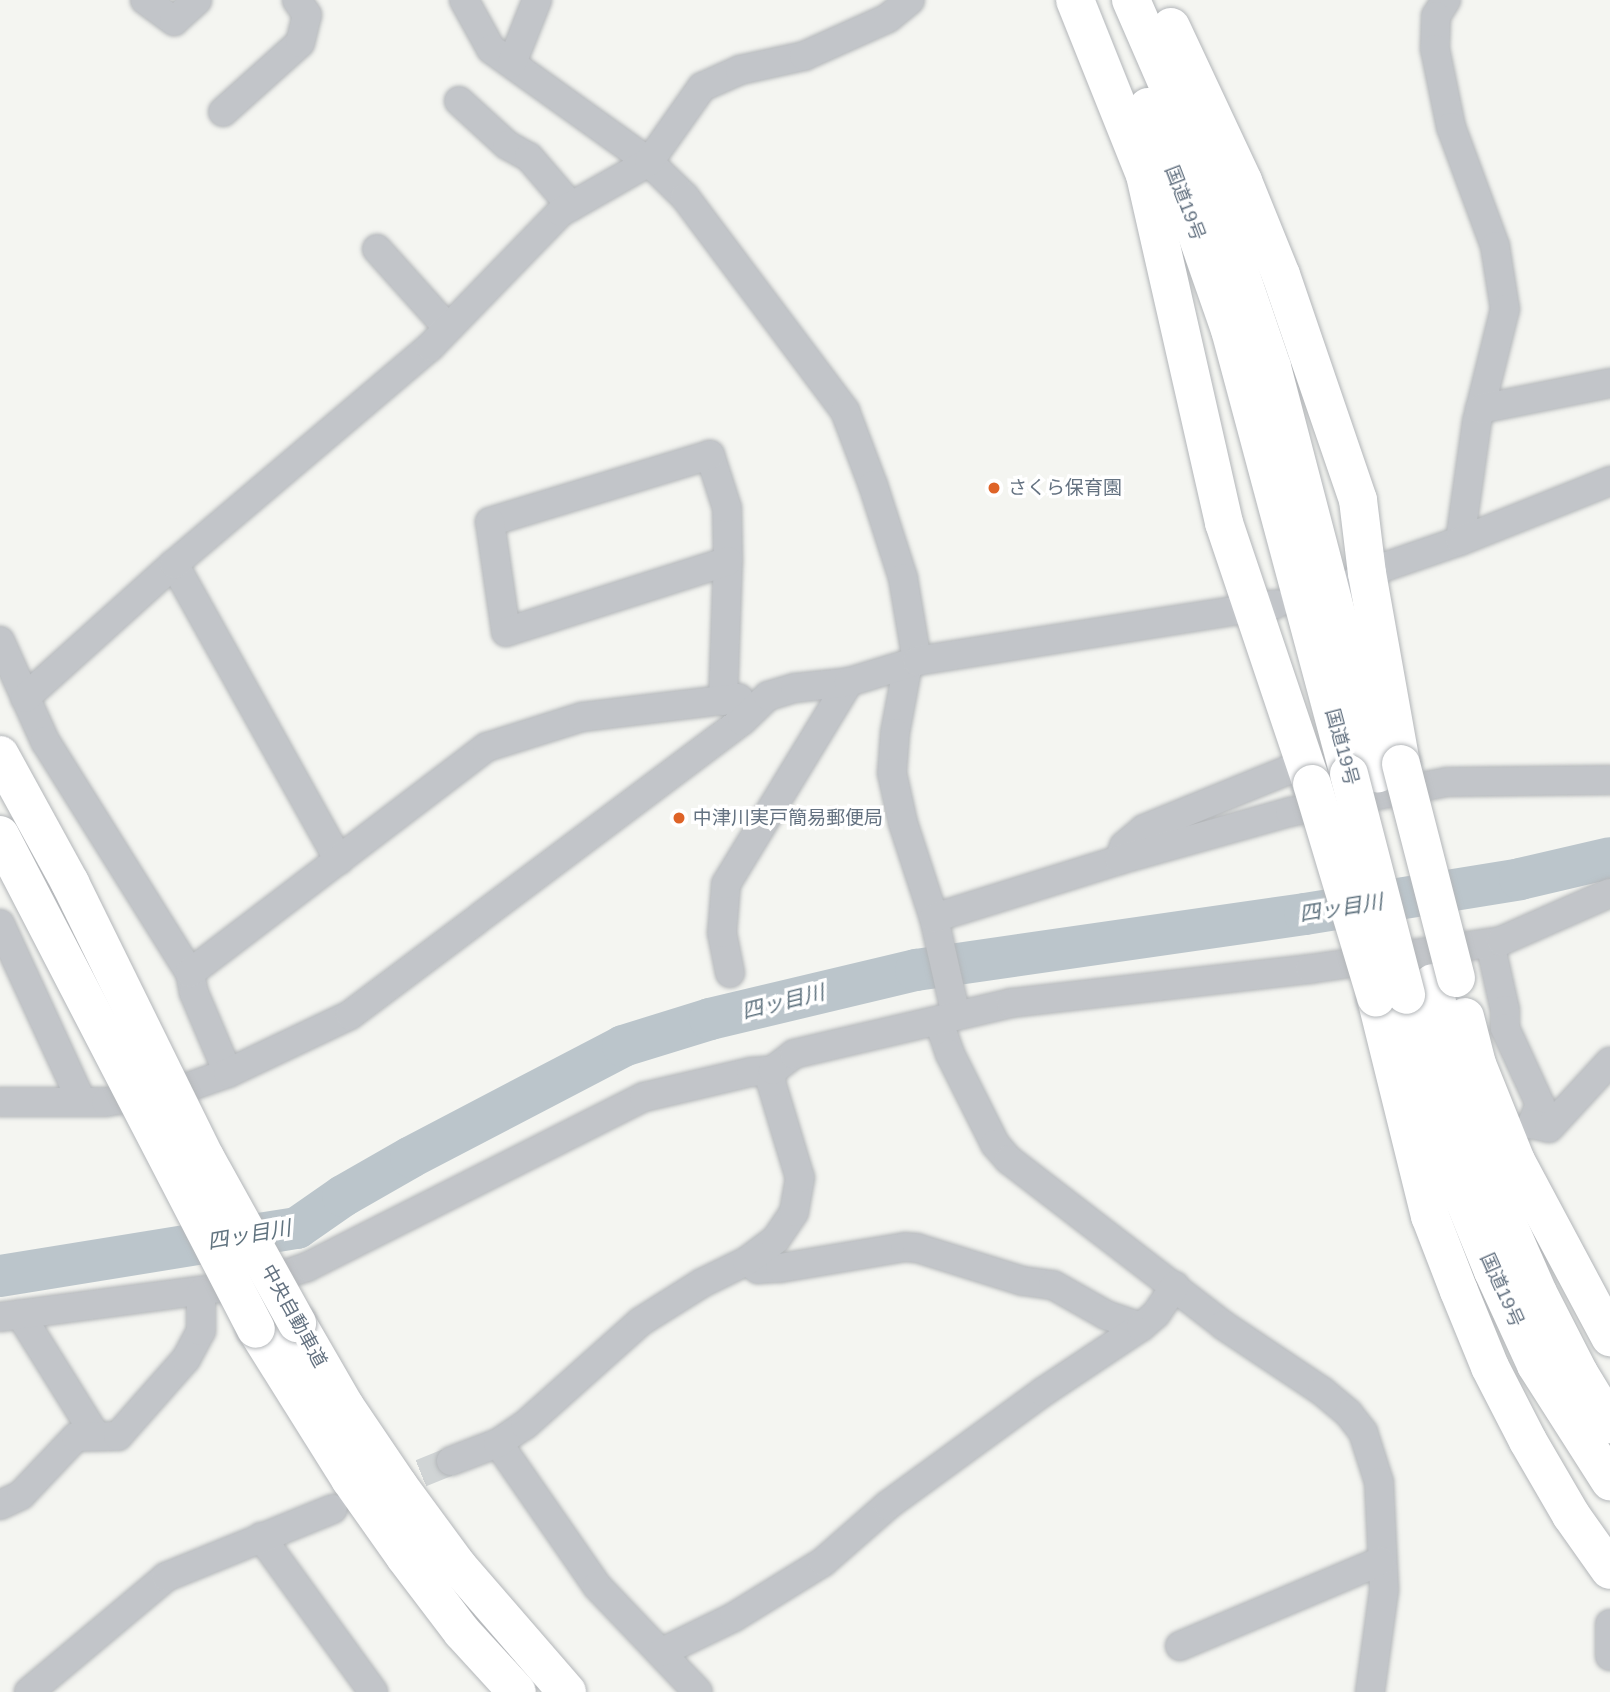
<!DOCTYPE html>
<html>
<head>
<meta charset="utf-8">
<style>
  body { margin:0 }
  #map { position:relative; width:1610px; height:1692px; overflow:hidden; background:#f4f5f1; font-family:Helvetica,"Noto Sans JP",sans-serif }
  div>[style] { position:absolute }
  .river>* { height:42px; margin:-21px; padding:0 21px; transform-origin:21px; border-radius:21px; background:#bbc5cb }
  .minor-tunnel>* { height:28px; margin-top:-14px; transform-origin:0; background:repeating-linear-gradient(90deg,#d0d4d5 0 28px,transparent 0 42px) }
  .roads { filter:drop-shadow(0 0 2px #b3b6b9) drop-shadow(0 0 2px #b3b6b9) }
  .minor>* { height:28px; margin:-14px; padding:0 14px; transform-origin:14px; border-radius:14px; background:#c2c5c9 }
  .highway>* { height:38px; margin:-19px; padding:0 19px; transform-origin:19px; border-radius:19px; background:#fff }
  .bridges { filter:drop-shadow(0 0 2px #b3b6b9) drop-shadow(0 0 2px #b3b6b9) }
  .highway-bridge>* { height:38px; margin:-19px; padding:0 19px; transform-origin:19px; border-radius:19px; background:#fff }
  .dots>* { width:19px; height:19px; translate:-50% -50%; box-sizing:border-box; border:4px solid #fff; border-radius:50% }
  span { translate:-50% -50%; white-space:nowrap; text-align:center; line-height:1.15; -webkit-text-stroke:7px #fff; paint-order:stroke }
  .street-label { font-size:19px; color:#647281 }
  .poi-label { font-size:19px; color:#647281 }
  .left { translate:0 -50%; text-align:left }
  .water-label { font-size:21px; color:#60737f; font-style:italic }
</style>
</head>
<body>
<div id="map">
  <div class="river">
    <i style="left:0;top:1276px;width:301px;rotate:-9.2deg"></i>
    <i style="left:297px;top:1228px;width:56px;rotate:-34.8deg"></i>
    <i style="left:343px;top:1196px;width:78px;rotate:-29.8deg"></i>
    <i style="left:411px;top:1157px;width:239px;rotate:-27.6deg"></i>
    <i style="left:623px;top:1046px;width:91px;rotate:-17.2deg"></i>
    <i style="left:710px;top:1019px;width:212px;rotate:-13.4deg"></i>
    <i style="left:916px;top:970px;width:393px;rotate:-8.2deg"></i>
    <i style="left:1305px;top:914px;width:218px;rotate:-9.2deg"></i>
    <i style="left:1520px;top:879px;width:92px;rotate:-13.1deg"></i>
  </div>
  <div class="minor-tunnel">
    <i style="left:382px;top:1489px;width:74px;rotate:-22.1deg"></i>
  </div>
  <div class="roads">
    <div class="minor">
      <i style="left:145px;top:0;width:36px;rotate:36deg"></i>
      <i style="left:174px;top:21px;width:31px;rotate:-42deg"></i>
      <i style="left:464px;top:0;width:56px;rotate:61.1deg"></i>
      <i style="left:491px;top:49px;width:194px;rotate:35.6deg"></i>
      <i style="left:649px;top:162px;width:50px;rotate:44.2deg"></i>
      <i style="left:685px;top:197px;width:267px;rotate:53.2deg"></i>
      <i style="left:845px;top:411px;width:79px;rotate:69.3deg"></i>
      <i style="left:873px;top:485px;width:98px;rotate:72.1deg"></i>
      <i style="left:903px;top:578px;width:84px;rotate:80.4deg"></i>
      <i style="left:1446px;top:0;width:19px;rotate:122deg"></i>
      <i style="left:1436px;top:16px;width:33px;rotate:92deg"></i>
      <i style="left:1435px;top:49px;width:80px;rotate:78.4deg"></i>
      <i style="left:1451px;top:127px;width:127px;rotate:69.7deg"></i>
      <i style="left:1495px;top:246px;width:64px;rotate:81deg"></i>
      <i style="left:1505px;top:309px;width:115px;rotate:104deg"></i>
      <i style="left:1477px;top:421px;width:121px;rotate:98.1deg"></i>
      <i style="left:512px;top:63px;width:68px;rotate:-68.4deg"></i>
      <i style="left:459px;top:101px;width:65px;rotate:42.5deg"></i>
      <i style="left:507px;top:145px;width:25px;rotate:29deg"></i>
      <i style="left:529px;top:157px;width:65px;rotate:49.4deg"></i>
      <i style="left:223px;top:112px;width:103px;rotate:-41.9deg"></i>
      <i style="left:300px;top:43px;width:29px;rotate:-76deg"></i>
      <i style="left:307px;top:15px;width:18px;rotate:-124deg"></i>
      <i style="left:377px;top:249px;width:106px;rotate:48.1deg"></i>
      <i style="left:1480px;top:409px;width:133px;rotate:-11.3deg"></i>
      <i style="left:174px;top:564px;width:339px;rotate:60.9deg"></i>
      <i style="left:1352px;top:583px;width:18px;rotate:-34deg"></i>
      <i style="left:1367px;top:573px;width:98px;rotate:-19deg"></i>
      <i style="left:1460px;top:541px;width:162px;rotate:-21.8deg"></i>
      <i style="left:0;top:641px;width:110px;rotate:65.8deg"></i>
      <i style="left:45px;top:741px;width:274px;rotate:58deg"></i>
      <i style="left:190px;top:973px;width:20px;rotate:79deg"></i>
      <i style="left:194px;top:993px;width:87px;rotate:67deg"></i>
      <i style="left:908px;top:664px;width:70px;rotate:100.7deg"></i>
      <i style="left:895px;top:733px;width:40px;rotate:94.3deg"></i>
      <i style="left:892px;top:773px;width:51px;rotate:77.6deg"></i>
      <i style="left:903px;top:823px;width:100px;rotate:71.9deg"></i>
      <i style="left:934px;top:918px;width:100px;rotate:77.3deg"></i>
      <i style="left:25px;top:698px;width:200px;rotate:-42deg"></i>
      <i style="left:174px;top:564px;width:336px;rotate:-40.3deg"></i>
      <i style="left:430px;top:347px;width:188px;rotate:-45.9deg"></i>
      <i style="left:561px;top:212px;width:101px;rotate:-29.6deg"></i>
      <i style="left:649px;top:162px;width:92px;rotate:-54.8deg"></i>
      <i style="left:702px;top:87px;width:42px;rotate:-24.1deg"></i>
      <i style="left:740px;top:70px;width:66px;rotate:-12.3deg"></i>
      <i style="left:804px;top:56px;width:92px;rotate:-24.3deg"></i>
      <i style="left:888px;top:18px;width:28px;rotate:-39deg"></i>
      <i style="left:723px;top:701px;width:140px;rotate:-88deg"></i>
      <i style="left:728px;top:561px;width:53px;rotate:-91.1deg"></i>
      <i style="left:727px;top:508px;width:56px;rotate:-107.8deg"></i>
      <i style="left:710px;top:455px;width:230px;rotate:163.1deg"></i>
      <i style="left:490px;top:522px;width:111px;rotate:81.7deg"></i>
      <i style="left:506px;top:632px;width:233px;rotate:-17.7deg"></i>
      <i style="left:1119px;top:860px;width:15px;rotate:-70deg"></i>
      <i style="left:1124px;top:846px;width:26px;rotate:-40deg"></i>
      <i style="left:1144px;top:829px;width:172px;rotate:-22.2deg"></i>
      <i style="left:934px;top:918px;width:194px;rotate:-17.4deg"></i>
      <i style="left:1119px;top:860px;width:178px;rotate:-15.7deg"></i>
      <i style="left:1290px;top:812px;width:160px;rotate:-10.8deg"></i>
      <i style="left:1447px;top:782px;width:163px;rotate:-0.7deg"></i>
      <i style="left:0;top:924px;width:196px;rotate:65.3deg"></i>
      <i style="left:1490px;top:943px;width:69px;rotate:77.4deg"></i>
      <i style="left:1505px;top:1010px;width:18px;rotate:90deg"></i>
      <i style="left:1505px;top:1028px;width:84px;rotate:65.3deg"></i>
      <i style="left:1540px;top:1104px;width:22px;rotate:112deg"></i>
      <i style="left:1532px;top:1124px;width:17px;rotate:13deg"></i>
      <i style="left:1549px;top:1128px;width:90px;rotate:-47.3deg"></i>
      <i style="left:190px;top:973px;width:373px;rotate:-37.3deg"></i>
      <i style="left:487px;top:747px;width:100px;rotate:-17.5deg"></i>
      <i style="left:582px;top:717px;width:158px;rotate:-6.9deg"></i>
      <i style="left:730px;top:973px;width:41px;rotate:-101.3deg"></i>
      <i style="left:722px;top:933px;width:49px;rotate:-85.3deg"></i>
      <i style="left:726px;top:884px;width:237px;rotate:-58.7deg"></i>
      <i style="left:939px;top:1022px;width:34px;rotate:71deg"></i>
      <i style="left:950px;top:1054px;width:101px;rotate:63.4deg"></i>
      <i style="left:995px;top:1144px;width:21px;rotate:49deg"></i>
      <i style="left:1009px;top:1160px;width:270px;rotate:37.6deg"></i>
      <i style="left:1223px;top:1325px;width:119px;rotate:33.7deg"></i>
      <i style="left:1322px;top:1391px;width:35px;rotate:40deg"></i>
      <i style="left:1349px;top:1414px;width:23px;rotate:52deg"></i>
      <i style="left:1363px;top:1432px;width:52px;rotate:72.3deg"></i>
      <i style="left:1379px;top:1482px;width:108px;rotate:87.3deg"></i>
      <i style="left:1384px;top:1590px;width:103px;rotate:97.8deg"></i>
      <i style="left:0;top:1102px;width:106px"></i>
      <i style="left:106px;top:1102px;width:72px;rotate:-8.8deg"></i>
      <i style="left:177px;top:1091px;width:54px;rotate:-19.4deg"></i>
      <i style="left:228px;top:1073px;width:135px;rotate:-25.4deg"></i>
      <i style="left:350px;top:1015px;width:490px;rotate:-36.9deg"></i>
      <i style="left:742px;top:721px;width:36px;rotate:-44deg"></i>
      <i style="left:768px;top:696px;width:28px;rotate:-17deg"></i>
      <i style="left:795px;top:688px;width:54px;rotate:-6.3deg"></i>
      <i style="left:849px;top:682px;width:71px;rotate:-17.2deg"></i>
      <i style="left:917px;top:661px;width:363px;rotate:-9deg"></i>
      <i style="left:747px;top:1261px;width:14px;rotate:36deg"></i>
      <i style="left:758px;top:1269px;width:22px;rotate:-3deg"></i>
      <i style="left:780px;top:1268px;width:127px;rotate:-9.5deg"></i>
      <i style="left:905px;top:1247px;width:12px;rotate:5deg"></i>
      <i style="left:917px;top:1248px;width:111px;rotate:17.3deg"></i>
      <i style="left:1023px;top:1281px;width:30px;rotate:8deg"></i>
      <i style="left:1053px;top:1285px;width:61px;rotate:29.5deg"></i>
      <i style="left:1106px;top:1315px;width:37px;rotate:19deg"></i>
      <i style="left:20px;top:1314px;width:144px;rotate:58.1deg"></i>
      <i style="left:0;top:1317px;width:261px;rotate:-7.5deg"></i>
      <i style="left:259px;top:1283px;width:51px;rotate:-18.4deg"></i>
      <i style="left:307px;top:1267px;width:377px;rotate:-26.8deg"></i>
      <i style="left:644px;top:1097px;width:110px;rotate:-13.2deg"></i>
      <i style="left:751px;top:1072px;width:22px;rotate:-5deg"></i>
      <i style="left:498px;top:1443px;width:174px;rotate:55.3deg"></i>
      <i style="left:597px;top:1586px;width:146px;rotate:46.4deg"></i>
      <i style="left:451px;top:1461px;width:50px;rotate:-21deg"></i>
      <i style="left:498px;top:1443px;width:32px;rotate:-34deg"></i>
      <i style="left:525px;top:1425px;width:154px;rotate:-41.8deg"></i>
      <i style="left:640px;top:1322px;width:73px;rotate:-32.2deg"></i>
      <i style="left:702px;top:1283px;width:50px;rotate:-26.1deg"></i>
      <i style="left:747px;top:1261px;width:36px;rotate:-37deg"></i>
      <i style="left:776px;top:1239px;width:32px;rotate:-56deg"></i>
      <i style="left:794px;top:1212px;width:35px;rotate:-80deg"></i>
      <i style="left:800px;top:1178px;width:100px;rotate:-106.8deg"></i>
      <i style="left:771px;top:1082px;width:12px;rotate:-81deg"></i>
      <i style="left:773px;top:1070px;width:26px;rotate:-37deg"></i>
      <i style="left:794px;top:1054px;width:223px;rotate:-13.2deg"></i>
      <i style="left:1011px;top:1003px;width:301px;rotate:-6.5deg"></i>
      <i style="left:1310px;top:969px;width:193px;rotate:-8.3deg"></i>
      <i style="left:1501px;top:941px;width:119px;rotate:-23.8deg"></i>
      <i style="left:0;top:1505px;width:23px;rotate:-25deg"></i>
      <i style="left:21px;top:1495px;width:80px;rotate:-46.5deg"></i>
      <i style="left:76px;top:1437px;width:42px;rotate:-1.4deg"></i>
      <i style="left:118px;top:1436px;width:103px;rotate:-48.6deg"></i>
      <i style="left:186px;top:1359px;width:32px;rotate:-62deg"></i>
      <i style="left:201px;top:1331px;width:38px;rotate:-90deg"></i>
      <i style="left:261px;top:1537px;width:191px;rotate:54.1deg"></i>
      <i style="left:1610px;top:1624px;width:32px;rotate:90deg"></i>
      <i style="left:1180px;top:1646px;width:218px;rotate:-22.9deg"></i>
      <i style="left:662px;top:1652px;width:80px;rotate:-25.9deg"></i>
      <i style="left:734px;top:1617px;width:105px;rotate:-31.7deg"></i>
      <i style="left:823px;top:1562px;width:86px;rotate:-41.2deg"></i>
      <i style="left:888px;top:1505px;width:192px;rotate:-36.1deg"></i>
      <i style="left:1043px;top:1392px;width:118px;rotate:-33.6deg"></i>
      <i style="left:1141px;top:1327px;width:20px;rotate:-41deg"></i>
      <i style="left:1156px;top:1314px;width:34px;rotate:-56deg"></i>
      <i style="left:29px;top:1692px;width:179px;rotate:-40deg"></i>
      <i style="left:166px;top:1577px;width:180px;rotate:-22.2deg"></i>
    </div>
    <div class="highway">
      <i style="left:1075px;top:0;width:188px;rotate:68.2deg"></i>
      <i style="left:1145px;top:175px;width:357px;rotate:77.2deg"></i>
      <i style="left:1224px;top:523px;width:275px;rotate:71.4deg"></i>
      <i style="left:1131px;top:0;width:185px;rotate:66.5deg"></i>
      <i style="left:1205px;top:170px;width:208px;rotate:71.2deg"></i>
      <i style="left:1272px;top:367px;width:420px;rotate:75.4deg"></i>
      <i style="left:1171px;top:27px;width:170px;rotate:64.9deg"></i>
      <i style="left:1243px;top:181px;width:101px;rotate:68deg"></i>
      <i style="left:1281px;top:275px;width:238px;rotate:71.1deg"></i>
      <i style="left:1358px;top:500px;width:74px;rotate:83deg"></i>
      <i style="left:1367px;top:573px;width:194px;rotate:79.9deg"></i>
      <i style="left:1148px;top:107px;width:119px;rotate:68.8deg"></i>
      <i style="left:1191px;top:218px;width:119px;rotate:70.8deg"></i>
      <i style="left:1230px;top:330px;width:460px;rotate:75deg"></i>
      <i style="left:1433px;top:983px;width:111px;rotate:78.1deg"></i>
      <i style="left:1456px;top:1092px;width:130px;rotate:68.8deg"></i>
      <i style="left:1503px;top:1213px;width:87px;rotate:66.4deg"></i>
      <i style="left:1538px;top:1293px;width:90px;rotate:62.9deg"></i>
      <i style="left:1579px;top:1373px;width:60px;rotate:58.7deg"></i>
      <i style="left:1406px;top:995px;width:192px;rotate:74.9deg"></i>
      <i style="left:1456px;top:1180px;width:98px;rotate:67.9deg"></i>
      <i style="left:1493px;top:1271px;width:103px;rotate:65.4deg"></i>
      <i style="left:1536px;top:1365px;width:138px;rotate:57.5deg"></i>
      <i style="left:1376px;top:998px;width:225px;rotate:76.1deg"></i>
      <i style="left:1430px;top:1216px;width:80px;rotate:68.9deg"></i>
      <i style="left:1459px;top:1291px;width:82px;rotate:67.8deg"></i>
      <i style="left:1490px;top:1367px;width:83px;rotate:62.8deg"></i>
      <i style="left:1528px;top:1441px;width:86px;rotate:59.8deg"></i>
      <i style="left:1571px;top:1515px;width:67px;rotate:54.7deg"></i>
      <i style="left:1465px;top:1017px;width:49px;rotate:75.7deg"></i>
      <i style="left:1477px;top:1064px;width:105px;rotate:68.1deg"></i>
      <i style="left:1516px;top:1161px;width:200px;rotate:61.9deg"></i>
      <i style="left:297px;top:1323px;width:96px;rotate:60deg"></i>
      <i style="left:345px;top:1406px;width:97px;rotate:56deg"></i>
      <i style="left:399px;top:1486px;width:98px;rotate:53.7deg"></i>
      <i style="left:457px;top:1565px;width:168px;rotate:49.1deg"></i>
      <i style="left:256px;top:1329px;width:177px;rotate:57.9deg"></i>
      <i style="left:350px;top:1479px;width:95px;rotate:54.8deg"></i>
      <i style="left:405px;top:1557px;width:94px;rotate:52.8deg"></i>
      <i style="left:462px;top:1632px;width:81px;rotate:47.5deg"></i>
    </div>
  </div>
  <div class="bridges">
    <div class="highway-bridge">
      <i style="left:0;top:755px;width:146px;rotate:61.3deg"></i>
      <i style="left:70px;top:883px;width:305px;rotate:63.8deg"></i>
      <i style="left:205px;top:1157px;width:190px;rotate:61deg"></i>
      <i style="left:1401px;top:764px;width:221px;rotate:75.6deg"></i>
      <i style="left:1349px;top:774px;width:228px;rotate:75.5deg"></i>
      <i style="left:1312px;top:784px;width:223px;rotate:73.3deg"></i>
      <i style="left:0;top:835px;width:556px;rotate:62.61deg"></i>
    </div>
  </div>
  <div class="dots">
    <i style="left:994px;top:488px;background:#de6327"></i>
    <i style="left:679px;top:818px;background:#de6327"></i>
  </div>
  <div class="street-label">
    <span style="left:1185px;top:203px;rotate:69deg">国道19号</span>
    <span style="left:1342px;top:747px;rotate:75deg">国道19号</span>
    <span style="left:1502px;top:1290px;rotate:66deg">国道19号</span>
    <span style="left:294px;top:1316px;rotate:61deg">中央自動車道</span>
  </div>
  <div class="poi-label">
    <span class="left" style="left:1008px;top:488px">さくら保育園</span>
    <span class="left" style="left:693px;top:818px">中津川実戸簡易郵便局</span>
  </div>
  <div class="water-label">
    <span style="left:1341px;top:908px;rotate:-9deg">四ッ目川</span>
    <span style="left:783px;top:1002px;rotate:-14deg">四ッ目川</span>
    <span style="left:249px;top:1235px;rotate:-10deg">四ッ目川</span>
  </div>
</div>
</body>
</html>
